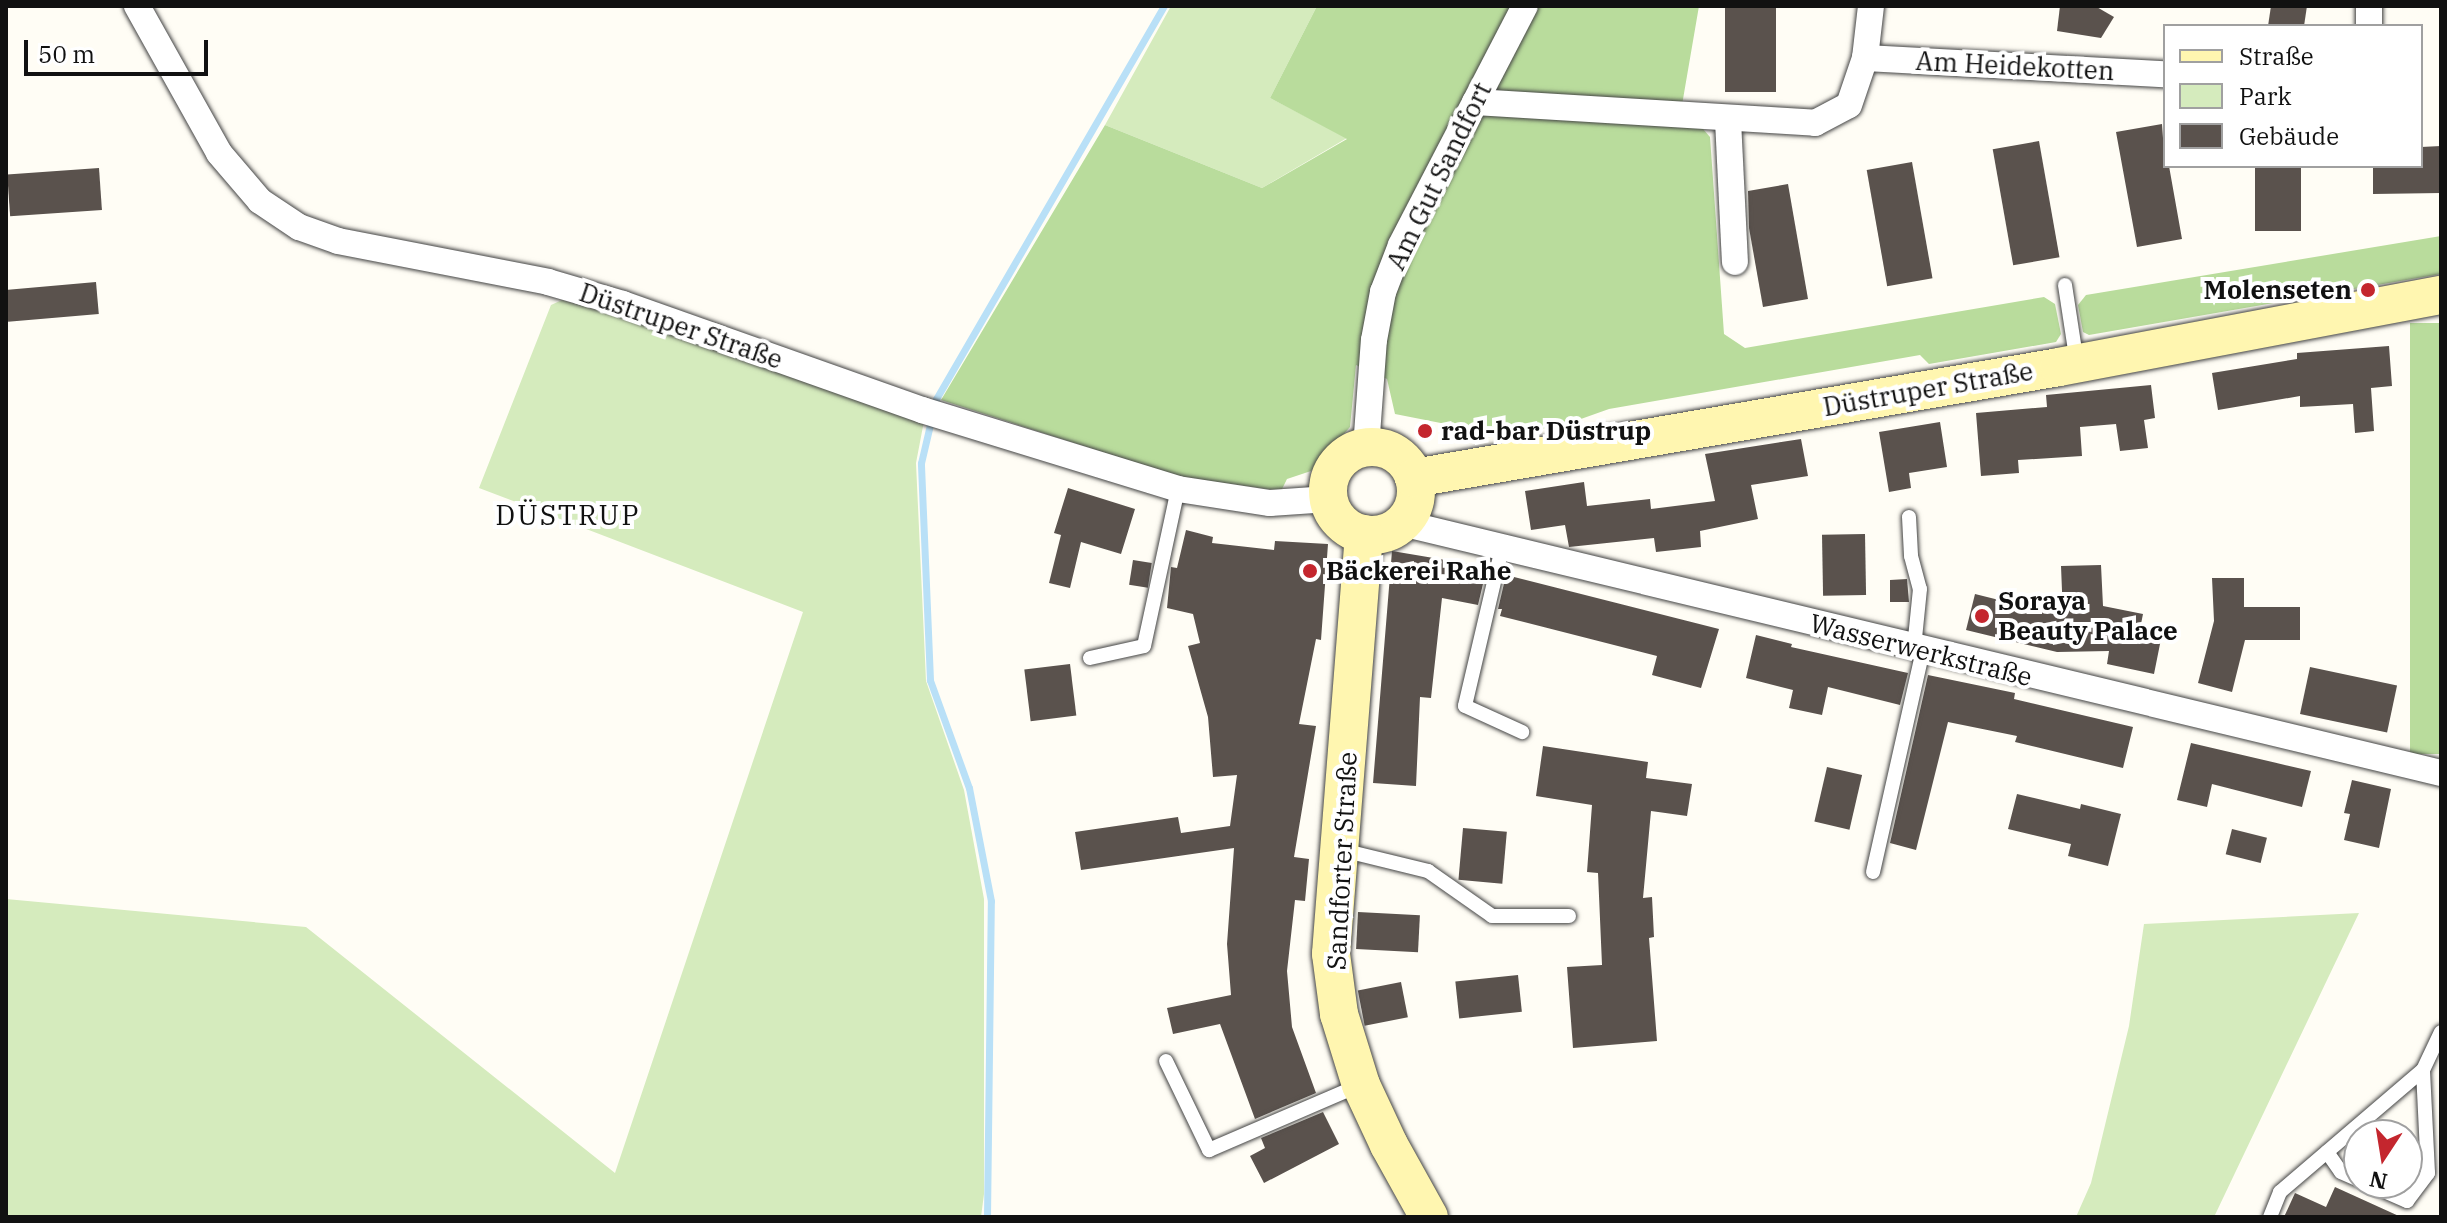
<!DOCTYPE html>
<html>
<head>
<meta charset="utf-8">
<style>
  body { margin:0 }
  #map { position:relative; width:2447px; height:1223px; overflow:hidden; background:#fffdf5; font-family:"IBM Plex Serif",serif }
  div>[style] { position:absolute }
  .green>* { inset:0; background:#d5ebbd }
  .forest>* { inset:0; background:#b9dc9c; transform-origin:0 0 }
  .stream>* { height:7px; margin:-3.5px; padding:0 3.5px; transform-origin:3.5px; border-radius:3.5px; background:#b9e0f7 }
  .building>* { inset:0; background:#5a524d; transform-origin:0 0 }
  .roads { filter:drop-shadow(0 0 2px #444) drop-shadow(0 0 2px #444) }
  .lane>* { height:14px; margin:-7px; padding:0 7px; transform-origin:7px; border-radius:7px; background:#fff }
  .street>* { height:26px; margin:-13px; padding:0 13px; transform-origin:13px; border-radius:13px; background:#fff }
  .secondary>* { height:38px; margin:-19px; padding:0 19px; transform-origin:19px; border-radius:19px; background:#fff6b0 }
  .secondary>.ring { margin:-19px; padding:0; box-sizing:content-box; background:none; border:38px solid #fff6b0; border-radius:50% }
  .dots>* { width:22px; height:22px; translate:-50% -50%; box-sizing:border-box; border:4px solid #fff; border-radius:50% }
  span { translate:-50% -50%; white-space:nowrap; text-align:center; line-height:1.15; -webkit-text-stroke:8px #fff; paint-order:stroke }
  .street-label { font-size:26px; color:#111 }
  .poi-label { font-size:26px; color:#111; font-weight:700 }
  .right { translate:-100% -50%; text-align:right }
  .left { translate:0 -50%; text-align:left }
  .neighbourhood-label { font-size:28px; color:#111; letter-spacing:2px }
  .frame { position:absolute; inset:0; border:8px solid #111; pointer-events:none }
  .legend { position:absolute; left:2163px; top:24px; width:260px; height:144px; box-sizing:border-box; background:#fff; border:2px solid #a0a0a0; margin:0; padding:10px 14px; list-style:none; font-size:24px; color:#111 }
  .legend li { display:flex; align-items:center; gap:16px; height:40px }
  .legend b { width:40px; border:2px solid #a0a0a0 }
  .north { position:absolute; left:2343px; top:1119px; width:80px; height:80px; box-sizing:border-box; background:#fff; border:2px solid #a0a0a0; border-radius:50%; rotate:192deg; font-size:22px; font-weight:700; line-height:32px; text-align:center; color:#111 }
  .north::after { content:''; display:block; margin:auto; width:28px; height:36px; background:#c4262e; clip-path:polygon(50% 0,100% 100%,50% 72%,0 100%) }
  .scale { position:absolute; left:24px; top:40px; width:184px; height:36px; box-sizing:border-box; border:4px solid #111; border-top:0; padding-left:10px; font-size:24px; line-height:28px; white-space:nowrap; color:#111; -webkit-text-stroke:6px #fff; paint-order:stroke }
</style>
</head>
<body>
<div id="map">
  <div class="green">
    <i style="clip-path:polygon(1171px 6px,1317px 6px,1270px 98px,1347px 138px,1262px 188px,1105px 125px)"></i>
    <i style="clip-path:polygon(562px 300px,619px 316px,924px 421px,916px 463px,926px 681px,964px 790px,984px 899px,984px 1194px,981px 1217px,6px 1217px,6px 899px,306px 927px,615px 1173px,803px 612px,479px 488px,551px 305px)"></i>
    <i style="clip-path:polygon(2359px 913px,2214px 1217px,2076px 1217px,2091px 1183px,2129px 1026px,2144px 924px)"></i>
  </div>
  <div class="forest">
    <i style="clip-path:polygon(1317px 6px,1699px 6px,1682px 105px,1710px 137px,1724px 334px,1745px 348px,2044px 297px,2055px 304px,2061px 334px,2056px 342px,1929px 364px,1920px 355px,1609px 409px,1564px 425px,1459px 442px,1461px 427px,1395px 414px,1387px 379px,1356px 365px,1350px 427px,1311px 471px,1287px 479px,1281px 491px,1180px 477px,941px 400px,1105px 125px,1262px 188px,1347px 139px,1270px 98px)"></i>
    <i style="clip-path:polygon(2441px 236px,2441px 274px,2089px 335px,2083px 332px,2078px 305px,2086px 295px)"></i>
    <i style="left:2441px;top:323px;width:431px;height:31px;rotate:90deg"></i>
  </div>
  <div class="stream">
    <i style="left:987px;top:1217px;width:316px;rotate:-89.3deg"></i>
    <i style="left:991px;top:901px;width:115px;rotate:-101deg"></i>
    <i style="left:969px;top:788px;width:115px;rotate:-109.9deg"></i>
    <i style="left:930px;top:680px;width:217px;rotate:-92.4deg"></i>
    <i style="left:921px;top:463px;width:66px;rotate:-76.8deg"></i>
    <i style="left:936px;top:399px;width:454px;rotate:-59.9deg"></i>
  </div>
  <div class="building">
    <i style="left:1725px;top:6px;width:51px;height:86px"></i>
    <i style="clip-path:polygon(2060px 6px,2095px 6px,2114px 17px,2101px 38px,2057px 31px)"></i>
    <i style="clip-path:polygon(2271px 6px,2307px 6px,2304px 26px,2268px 26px)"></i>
    <i style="clip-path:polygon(2162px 124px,2165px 166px,2169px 166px,2182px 239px,2137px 247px,2116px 132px)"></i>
    <i style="left:2039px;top:141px;width:118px;height:47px;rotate:80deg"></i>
    <i style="clip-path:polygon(2441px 146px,2441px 193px,2373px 194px,2373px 166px,2421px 166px,2421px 147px)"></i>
    <i style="left:1912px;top:162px;width:118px;height:46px;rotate:80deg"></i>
    <i style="left:2255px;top:166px;width:46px;height:65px"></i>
    <i style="left:99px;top:168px;width:42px;height:92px;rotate:86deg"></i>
    <i style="clip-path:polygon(1788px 184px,1808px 299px,1763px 307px,1749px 228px,1748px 191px)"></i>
    <i style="left:96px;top:282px;width:32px;height:91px;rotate:85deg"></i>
    <i style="clip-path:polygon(2389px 346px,2392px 386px,2371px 388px,2374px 431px,2355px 433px,2353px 404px,2300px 407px,2300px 396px,2218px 410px,2212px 373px,2297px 359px,2297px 353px)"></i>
    <i style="clip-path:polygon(2151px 385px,2155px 418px,2144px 420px,2148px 448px,2120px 451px,2116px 424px,2080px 427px,2082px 456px,2018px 460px,2019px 473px,1981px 476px,1976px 413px,2047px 407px,2046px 395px)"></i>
    <i style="clip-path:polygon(1940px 422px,1947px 467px,1909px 473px,1911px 488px,1889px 492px,1879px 432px)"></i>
    <i style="clip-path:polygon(1801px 439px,1808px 476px,1751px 485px,1758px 519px,1700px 531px,1701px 547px,1656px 552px,1654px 538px,1569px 547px,1565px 525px,1531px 530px,1525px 491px,1584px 482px,1587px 506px,1650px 499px,1651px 509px,1715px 501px,1705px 454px)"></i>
    <i style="clip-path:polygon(1068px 488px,1135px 509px,1121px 554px,1081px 542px,1070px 588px,1049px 583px,1061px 535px,1054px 533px)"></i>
    <i style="clip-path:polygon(1186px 530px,1213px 537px,1212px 543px,1274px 550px,1275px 541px,1328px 544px,1321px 640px,1316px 639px,1299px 724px,1316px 726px,1294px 857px,1309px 859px,1305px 901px,1295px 900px,1287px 971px,1292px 1027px,1316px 1093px,1255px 1119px,1220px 1024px,1173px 1034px,1167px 1008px,1231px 995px,1227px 944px,1234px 848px,1081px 870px,1075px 832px,1178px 817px,1181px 833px,1230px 826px,1237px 775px,1213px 777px,1208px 717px,1188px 646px,1200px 643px,1193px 614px,1167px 608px,1171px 567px,1177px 568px)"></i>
    <i style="left:1865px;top:534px;width:61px;height:43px;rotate:89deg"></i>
    <i style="clip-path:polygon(1392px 551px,1487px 567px,1478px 605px,1442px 598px,1431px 698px,1420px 697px,1416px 786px,1373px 783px)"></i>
    <i style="left:1133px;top:560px;width:19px;height:25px;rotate:9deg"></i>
    <i style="clip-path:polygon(2101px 565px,2103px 606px,2143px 614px,2140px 629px,2162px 634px,2154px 674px,2107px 664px,2109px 651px,2057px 652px,1966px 630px,1975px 594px,2063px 616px,2061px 566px)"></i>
    <i style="clip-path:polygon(1506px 575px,1719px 629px,1701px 688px,1652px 675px,1657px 656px,1500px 616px,1502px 609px,1498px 609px)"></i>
    <i style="clip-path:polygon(2212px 578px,2244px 578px,2244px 607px,2300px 607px,2300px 640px,2245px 640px,2232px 692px,2198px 683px,2214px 621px)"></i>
    <i style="clip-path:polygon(1907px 579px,1909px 602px,1890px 602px,1890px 580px)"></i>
    <i style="clip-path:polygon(1756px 635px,1792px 644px,1791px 647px,1908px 673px,1900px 705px,1828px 687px,1822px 715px,1789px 708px,1793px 690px,1746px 678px)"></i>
    <i style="left:1070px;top:664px;width:52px;height:46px;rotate:83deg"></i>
    <i style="left:2310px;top:667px;width:89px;height:48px;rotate:12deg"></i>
    <i style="clip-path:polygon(1928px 675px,2015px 693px,2014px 699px,2133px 727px,2123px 768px,2015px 742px,2017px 736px,1948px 722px,1916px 850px,1890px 843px)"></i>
    <i style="clip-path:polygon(2191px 743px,2311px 771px,2302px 807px,2212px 784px,2207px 807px,2177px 800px)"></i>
    <i style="clip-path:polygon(1543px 746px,1648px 762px,1646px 778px,1692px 784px,1687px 816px,1651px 811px,1643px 898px,1652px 897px,1654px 937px,1649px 938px,1657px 1041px,1573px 1048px,1567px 967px,1602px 965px,1598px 873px,1587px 872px,1592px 805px,1536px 796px)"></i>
    <i style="left:1827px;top:767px;width:36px;height:56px;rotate:13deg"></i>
    <i style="clip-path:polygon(2352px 780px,2391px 789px,2379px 848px,2344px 840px,2350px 814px,2344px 813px)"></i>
    <i style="clip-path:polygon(2017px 794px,2080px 809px,2081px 804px,2121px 814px,2108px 866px,2068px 856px,2071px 844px,2008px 829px)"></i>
    <i style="left:1463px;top:828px;width:44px;height:52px;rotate:5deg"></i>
    <i style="left:2232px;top:829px;width:36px;height:26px;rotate:14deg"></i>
    <i style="left:1358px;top:912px;width:62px;height:37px;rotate:3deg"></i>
    <i style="left:1518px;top:975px;width:37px;height:63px;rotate:84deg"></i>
    <i style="left:1401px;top:982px;width:36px;height:44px;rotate:79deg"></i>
    <i style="clip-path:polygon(1323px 1112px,1339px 1144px,1264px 1183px,1250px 1156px,1265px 1148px,1261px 1138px)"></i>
    <i style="clip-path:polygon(2335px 1187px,2401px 1217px,2284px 1217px,2295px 1193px,2326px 1207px)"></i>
  </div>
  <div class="roads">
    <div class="lane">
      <i style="left:2065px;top:285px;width:79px;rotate:81.3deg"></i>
      <i style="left:1909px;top:517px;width:39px;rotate:87deg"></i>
      <i style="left:1911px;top:556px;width:34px;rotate:75deg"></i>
      <i style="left:1920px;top:589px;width:59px;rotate:95.8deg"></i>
      <i style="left:1502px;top:548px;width:162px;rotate:103.2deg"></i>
      <i style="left:1465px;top:706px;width:63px;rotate:24.5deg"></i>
      <i style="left:1090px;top:658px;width:55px;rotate:-12.5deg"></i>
      <i style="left:1144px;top:646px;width:161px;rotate:-77.8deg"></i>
      <i style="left:1342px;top:850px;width:89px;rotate:13.7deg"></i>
      <i style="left:1428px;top:871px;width:78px;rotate:35.1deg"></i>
      <i style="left:1492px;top:916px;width:77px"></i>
      <i style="left:1873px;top:872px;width:227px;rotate:-77.3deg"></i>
      <i style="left:1166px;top:1061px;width:99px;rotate:64.2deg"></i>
      <i style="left:1209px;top:1150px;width:164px;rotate:-23.3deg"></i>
      <i style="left:2327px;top:1152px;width:24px;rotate:55deg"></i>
      <i style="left:2341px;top:1172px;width:20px;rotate:24deg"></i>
      <i style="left:2366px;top:1183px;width:45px;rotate:23.7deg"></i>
      <i style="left:2407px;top:1201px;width:35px;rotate:-53deg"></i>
      <i style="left:2428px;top:1173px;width:103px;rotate:-92.8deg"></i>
      <i style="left:2270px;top:1217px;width:27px;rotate:-68deg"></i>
      <i style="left:2280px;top:1192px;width:188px;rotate:-40.5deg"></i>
      <i style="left:2423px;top:1070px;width:42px;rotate:-64.7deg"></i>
    </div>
    <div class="street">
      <i style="left:137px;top:6px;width:168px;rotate:60.8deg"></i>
      <i style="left:219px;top:153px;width:63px;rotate:49.5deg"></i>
      <i style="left:260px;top:201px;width:47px;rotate:33.7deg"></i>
      <i style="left:299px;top:227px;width:41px;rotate:19.7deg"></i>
      <i style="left:338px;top:241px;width:214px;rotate:11deg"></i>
      <i style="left:548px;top:282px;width:78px;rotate:16.3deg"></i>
      <i style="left:623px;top:304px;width:317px;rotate:19.5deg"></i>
      <i style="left:922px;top:410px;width:268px;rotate:17.1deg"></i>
      <i style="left:1178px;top:489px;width:93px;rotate:8.7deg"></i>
      <i style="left:1270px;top:503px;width:59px;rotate:-3.9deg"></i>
      <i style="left:2369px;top:26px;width:20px;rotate:-90deg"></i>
      <i style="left:1865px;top:58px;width:300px;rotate:3.1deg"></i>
      <i style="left:1475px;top:102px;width:341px;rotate:3.5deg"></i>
      <i style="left:1815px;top:123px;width:38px;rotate:-28deg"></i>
      <i style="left:1849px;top:105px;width:50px;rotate:-71.2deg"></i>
      <i style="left:1865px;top:58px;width:52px;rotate:-83.4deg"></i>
      <i style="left:1728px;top:120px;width:142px;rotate:87.2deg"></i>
      <i style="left:1366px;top:448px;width:108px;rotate:-85.8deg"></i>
      <i style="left:1374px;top:340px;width:49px;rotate:-79.4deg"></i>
      <i style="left:1383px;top:292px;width:50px;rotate:-69deg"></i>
      <i style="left:1401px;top:245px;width:269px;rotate:-62.6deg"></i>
      <i style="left:1402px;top:523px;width:1069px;rotate:13.53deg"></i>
    </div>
    <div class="secondary">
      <i class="ring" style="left:1328px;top:447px;width:50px;height:50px"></i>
      <i style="left:1414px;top:478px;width:654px;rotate:-9.76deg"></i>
      <i style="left:2059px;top:367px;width:389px;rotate:-10.7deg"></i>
      <i style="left:1364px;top:534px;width:421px;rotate:94.5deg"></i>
      <i style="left:1331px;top:954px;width:61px;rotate:82.4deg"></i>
      <i style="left:1339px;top:1014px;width:74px;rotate:72.8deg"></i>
      <i style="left:1361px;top:1085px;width:66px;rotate:65deg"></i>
      <i style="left:1389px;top:1145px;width:82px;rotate:60.9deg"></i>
    </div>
  </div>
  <div class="dots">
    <i style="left:2368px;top:290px;background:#c4262e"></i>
    <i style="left:1425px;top:431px;background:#c4262e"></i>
    <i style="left:1310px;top:571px;background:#c4262e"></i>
    <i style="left:1982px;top:616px;background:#c4262e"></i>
  </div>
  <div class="street-label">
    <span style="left:2015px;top:66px;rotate:3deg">Am Heidekotten</span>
    <span style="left:1439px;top:176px;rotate:-64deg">Am Gut Sandfort</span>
    <span style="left:681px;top:326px;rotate:19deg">Düstruper Straße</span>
    <span style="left:1928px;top:389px;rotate:-10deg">Düstruper Straße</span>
    <span style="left:1921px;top:650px;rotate:14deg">Wasserwerkstraße</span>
    <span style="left:1342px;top:861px;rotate:-87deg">Sandforter Straße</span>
  </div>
  <div class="poi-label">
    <span class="right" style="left:2352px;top:290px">Molenseten</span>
    <span class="left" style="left:1441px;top:431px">rad-bar Düstrup</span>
    <span class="left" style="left:1326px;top:571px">Bäckerei Rahe</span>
    <span class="left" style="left:1998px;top:616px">Soraya<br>Beauty Palace</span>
  </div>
  <div class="neighbourhood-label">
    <span style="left:568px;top:515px">DÜSTRUP</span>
  </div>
  <div class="frame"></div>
  <ul class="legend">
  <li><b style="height:10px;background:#fff6b0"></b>Straße</li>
  <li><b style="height:22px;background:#d5ebbd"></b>Park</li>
  <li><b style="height:22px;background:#5a524d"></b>Gebäude</li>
  </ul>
  <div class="north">N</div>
  <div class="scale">50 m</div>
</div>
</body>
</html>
